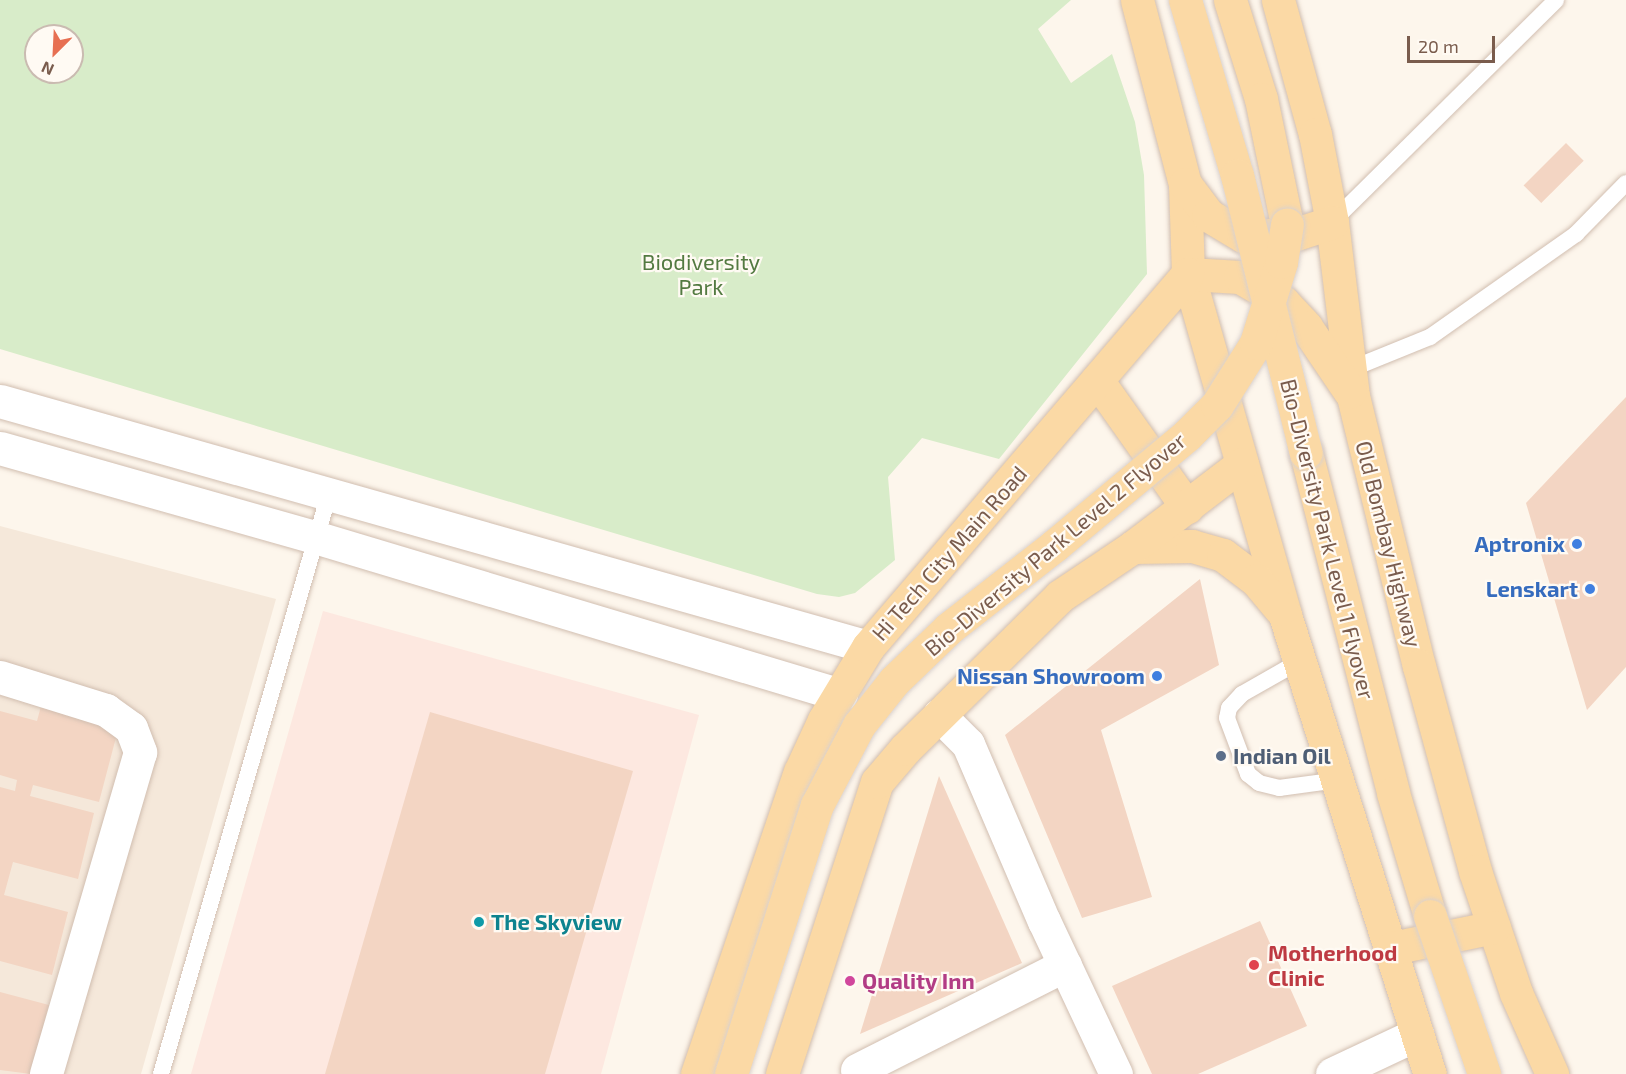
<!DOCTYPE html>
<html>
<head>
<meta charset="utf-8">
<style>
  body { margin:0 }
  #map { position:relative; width:1626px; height:1074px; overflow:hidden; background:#fdf6ec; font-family:"Exo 2",sans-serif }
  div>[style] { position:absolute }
  .residential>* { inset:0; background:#f5e8da }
  .commercial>* { inset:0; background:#fde8e0 }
  .green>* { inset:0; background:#d8ecc9 }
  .building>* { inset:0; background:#f3d5c3; transform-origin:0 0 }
  .roads { filter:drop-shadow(0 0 2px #d1beb0) drop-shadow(0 0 2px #d1beb0) }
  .lane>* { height:16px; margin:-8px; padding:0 8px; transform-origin:8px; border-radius:8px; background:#fff }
  .street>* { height:33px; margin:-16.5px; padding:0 16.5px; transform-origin:16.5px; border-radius:16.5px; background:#fff }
  .secondary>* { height:33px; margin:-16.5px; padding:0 16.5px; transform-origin:16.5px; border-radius:16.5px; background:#fff }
  .primary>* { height:33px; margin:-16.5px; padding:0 16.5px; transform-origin:16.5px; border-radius:16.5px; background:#fbd9a5 }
  .bridges { filter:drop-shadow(0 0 2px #dad1cd) drop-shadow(0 0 2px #dad1cd) }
  .primary-bridge>* { height:33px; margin:-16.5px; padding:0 16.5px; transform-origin:16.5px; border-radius:16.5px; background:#fbd9a5 }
  .dots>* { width:16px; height:16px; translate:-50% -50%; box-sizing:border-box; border:3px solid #fffaf3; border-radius:50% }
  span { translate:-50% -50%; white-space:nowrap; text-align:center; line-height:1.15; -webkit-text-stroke:4.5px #fffaf3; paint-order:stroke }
  .park-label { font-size:22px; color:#537a41 }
  .street-label { font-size:22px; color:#7a5c4d }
  .shop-label { font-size:22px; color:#366cbe; font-weight:700 }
  .right { translate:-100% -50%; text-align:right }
  .service-label { font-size:22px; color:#4e5e75; font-weight:700 }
  .left { translate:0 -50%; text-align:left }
  .culture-label { font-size:22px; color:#0d838f; font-weight:700 }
  .health-label { font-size:22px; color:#be3a42; font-weight:700 }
  .hotel-label { font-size:22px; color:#b23c85; font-weight:700 }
  .north { position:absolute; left:24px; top:24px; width:60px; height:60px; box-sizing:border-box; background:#fffaf3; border:2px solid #cabbb1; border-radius:50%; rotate:204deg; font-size:16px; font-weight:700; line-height:24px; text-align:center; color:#7a5c4d }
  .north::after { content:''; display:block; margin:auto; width:21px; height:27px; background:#e76f51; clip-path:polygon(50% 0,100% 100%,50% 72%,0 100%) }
  .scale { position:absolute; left:1407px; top:36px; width:88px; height:27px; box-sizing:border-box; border:3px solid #7a5c4d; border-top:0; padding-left:8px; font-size:18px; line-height:21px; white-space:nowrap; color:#7a5c4d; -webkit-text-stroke:4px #fffaf3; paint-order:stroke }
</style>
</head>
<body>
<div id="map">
  <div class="residential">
    <i style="clip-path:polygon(0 526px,276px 599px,141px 1074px,0 1074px)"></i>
  </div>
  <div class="commercial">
    <i style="clip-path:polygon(323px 611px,699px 715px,601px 1074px,191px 1074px)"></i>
  </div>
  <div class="green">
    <i style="clip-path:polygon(evenodd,0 0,1071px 0,1038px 29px,1071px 83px,1112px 54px,1135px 122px,1144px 175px,1147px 274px,999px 459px,922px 438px,888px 477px,895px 560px,855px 593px,839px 597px,817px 594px,0 349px,0 0,36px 36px,72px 36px,72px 72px,36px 72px,36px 36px)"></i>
  </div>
  <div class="building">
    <i style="left:1566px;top:143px;width:25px;height:60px;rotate:45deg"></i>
    <i style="clip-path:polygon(1626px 397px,1626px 667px,1587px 710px,1526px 503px)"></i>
    <i style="clip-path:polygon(1200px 579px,1219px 665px,1101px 730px,1152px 897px,1082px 918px,1005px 735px)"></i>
    <i style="clip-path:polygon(41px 706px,119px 726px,99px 802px,33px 785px,30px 796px,94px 813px,78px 879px,13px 862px,4px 895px,68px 912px,52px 975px,0 961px,0 787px,15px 791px,17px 780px,0 775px,0 711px,37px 721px)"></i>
    <i style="clip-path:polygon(430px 712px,633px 771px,545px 1074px,325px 1074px)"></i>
    <i style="clip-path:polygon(939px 776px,1022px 963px,860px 1034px)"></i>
    <i style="clip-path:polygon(1260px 921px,1307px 1026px,1198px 1074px,1152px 1074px,1112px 986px)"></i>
    <i style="clip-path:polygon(0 992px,49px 1005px,31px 1074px,0 1070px)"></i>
  </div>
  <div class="roads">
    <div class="lane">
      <i style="left:1332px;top:222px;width:315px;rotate:-44.7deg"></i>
      <i style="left:1351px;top:369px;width:85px;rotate:-22.1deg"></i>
      <i style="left:1430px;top:337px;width:179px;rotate:-35.2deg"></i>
      <i style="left:1576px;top:234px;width:71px;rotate:-45.6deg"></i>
      <i style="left:1300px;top:661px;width:67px;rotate:150.4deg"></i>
      <i style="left:1242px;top:694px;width:19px;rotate:133deg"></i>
      <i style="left:1229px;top:708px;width:10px;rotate:101deg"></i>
      <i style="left:1227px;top:718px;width:60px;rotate:69.4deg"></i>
      <i style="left:1248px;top:774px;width:14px;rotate:39deg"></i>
      <i style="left:1259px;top:783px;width:21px;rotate:14deg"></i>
      <i style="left:1279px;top:788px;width:61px;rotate:-7.6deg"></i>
      <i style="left:161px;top:1074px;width:604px;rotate:-73.85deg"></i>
    </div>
    <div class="street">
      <i style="left:0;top:677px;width:111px;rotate:17.3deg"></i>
      <i style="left:106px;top:710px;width:31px;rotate:36deg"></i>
      <i style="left:131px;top:728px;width:26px;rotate:69deg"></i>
      <i style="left:140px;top:752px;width:335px;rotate:106.3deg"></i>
      <i style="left:939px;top:715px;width:41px;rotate:45deg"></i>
      <i style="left:968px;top:744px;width:193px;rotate:66.8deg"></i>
      <i style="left:1044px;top:921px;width:169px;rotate:64.8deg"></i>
      <i style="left:857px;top:1070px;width:233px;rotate:-26.8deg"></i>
    </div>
    <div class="secondary">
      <i style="left:0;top:401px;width:902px;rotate:15.82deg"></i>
      <i style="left:0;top:448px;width:330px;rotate:15.8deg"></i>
      <i style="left:318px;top:538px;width:546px;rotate:16.71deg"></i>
      <i style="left:1332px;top:1074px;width:94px;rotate:-25.2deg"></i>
    </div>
    <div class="primary">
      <i style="left:1137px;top:0;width:190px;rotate:75.4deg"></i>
      <i style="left:1185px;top:184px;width:90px;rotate:88.1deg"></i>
      <i style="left:1188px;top:274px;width:355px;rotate:74.1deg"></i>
      <i style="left:1285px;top:615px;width:481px;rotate:72.5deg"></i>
      <i style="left:1230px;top:0;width:104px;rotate:72.6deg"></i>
      <i style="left:1261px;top:99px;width:128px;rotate:78.3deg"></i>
      <i style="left:1278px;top:0;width:139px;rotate:74.6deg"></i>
      <i style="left:1315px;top:134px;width:90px;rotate:79.1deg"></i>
      <i style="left:1332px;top:222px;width:175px;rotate:83.1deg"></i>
      <i style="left:1353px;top:396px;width:278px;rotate:76.3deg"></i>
      <i style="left:1419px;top:666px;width:213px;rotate:74.7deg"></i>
      <i style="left:1475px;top:871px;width:129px;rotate:71.4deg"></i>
      <i style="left:1516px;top:993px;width:89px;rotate:66deg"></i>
      <i style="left:1185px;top:184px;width:39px;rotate:53deg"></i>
      <i style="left:1208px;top:215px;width:41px;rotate:31deg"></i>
      <i style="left:1243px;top:236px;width:53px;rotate:-2.2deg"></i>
      <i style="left:1296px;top:234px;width:38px;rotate:-18deg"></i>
      <i style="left:1188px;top:274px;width:52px;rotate:3.3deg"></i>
      <i style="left:1240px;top:277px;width:50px;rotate:30.2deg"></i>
      <i style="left:1283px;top:302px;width:34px;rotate:47deg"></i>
      <i style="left:1306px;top:327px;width:78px;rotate:55.9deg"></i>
      <i style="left:1097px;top:380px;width:156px;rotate:54.7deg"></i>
      <i style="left:1306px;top:453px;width:351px;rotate:75.6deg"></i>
      <i style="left:1393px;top:793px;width:128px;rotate:73.3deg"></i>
      <i style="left:1133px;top:547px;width:59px;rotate:-1deg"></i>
      <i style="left:1192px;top:546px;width:32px;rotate:16deg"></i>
      <i style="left:1223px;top:555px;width:41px;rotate:37.1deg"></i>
      <i style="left:1256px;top:580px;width:38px;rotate:50deg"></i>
      <i style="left:1392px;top:948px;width:104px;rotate:-11.6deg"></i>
      <i style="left:697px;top:1074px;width:319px;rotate:-71.2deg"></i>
      <i style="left:800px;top:772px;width:57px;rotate:-65.2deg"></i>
      <i style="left:824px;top:720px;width:85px;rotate:-58.9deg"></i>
      <i style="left:868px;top:647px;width:491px;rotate:-49.4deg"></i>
      <i style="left:782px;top:1074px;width:307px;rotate:-72deg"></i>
      <i style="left:877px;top:782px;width:43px;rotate:-49.7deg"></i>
      <i style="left:905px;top:749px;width:218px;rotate:-44.6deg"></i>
      <i style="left:1060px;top:596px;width:88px;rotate:-33.9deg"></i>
      <i style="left:1133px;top:547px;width:137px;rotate:-37.3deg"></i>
    </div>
  </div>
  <div class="bridges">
    <div class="primary-bridge">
      <i style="left:1185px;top:0;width:183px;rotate:73.5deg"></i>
      <i style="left:1237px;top:175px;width:286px;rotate:76.1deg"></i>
      <i style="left:1430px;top:916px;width:167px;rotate:71.1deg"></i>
      <i style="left:731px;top:1074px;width:282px;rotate:-72.3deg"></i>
      <i style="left:817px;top:805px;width:90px;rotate:-62.3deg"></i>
      <i style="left:859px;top:725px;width:56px;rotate:-51.5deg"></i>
      <i style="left:894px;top:681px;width:76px;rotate:-43.9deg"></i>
      <i style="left:949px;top:628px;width:133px;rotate:-38deg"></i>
      <i style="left:1054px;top:546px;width:173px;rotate:-39.8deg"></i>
      <i style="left:1187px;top:435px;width:42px;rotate:-45deg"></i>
      <i style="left:1217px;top:405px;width:73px;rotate:-57.8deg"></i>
      <i style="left:1256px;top:343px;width:85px;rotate:-72.8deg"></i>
      <i style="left:1281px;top:262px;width:38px;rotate:-81deg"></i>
    </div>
  </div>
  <div class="dots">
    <i style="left:1577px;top:544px;background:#3f7fe0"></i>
    <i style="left:1590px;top:589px;background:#3f7fe0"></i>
    <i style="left:1157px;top:676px;background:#3f7fe0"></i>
    <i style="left:1221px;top:756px;background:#5c6f8a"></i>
    <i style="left:479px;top:922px;background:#0f9aa8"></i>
    <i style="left:1254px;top:965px;background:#e0444e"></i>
    <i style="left:850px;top:981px;background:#d1479c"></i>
  </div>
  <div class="park-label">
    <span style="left:701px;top:274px">Biodiversity<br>Park</span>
  </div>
  <div class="street-label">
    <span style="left:1328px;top:539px;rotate:76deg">Bio-Diversity Park Level 1 Flyover</span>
    <span style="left:1055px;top:544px;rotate:-40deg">Bio-Diversity Park Level 2 Flyover</span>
    <span style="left:1389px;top:544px;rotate:76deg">Old Bombay Highway</span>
    <span style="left:949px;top:553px;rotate:-49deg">Hi Tech City Main Road</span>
  </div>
  <div class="shop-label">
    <span class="right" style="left:1565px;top:544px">Aptronix</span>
    <span class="right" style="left:1578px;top:589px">Lenskart</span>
    <span class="right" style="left:1145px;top:676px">Nissan Showroom</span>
  </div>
  <div class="service-label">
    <span class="left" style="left:1233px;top:756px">Indian Oil</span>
  </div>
  <div class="culture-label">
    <span class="left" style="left:491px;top:922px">The Skyview</span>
  </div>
  <div class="health-label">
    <span class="left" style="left:1268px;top:965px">Motherhood<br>Clinic</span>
  </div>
  <div class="hotel-label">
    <span class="left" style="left:862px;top:981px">Quality Inn</span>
  </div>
  <div class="north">N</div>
  <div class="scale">20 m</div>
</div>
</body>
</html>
